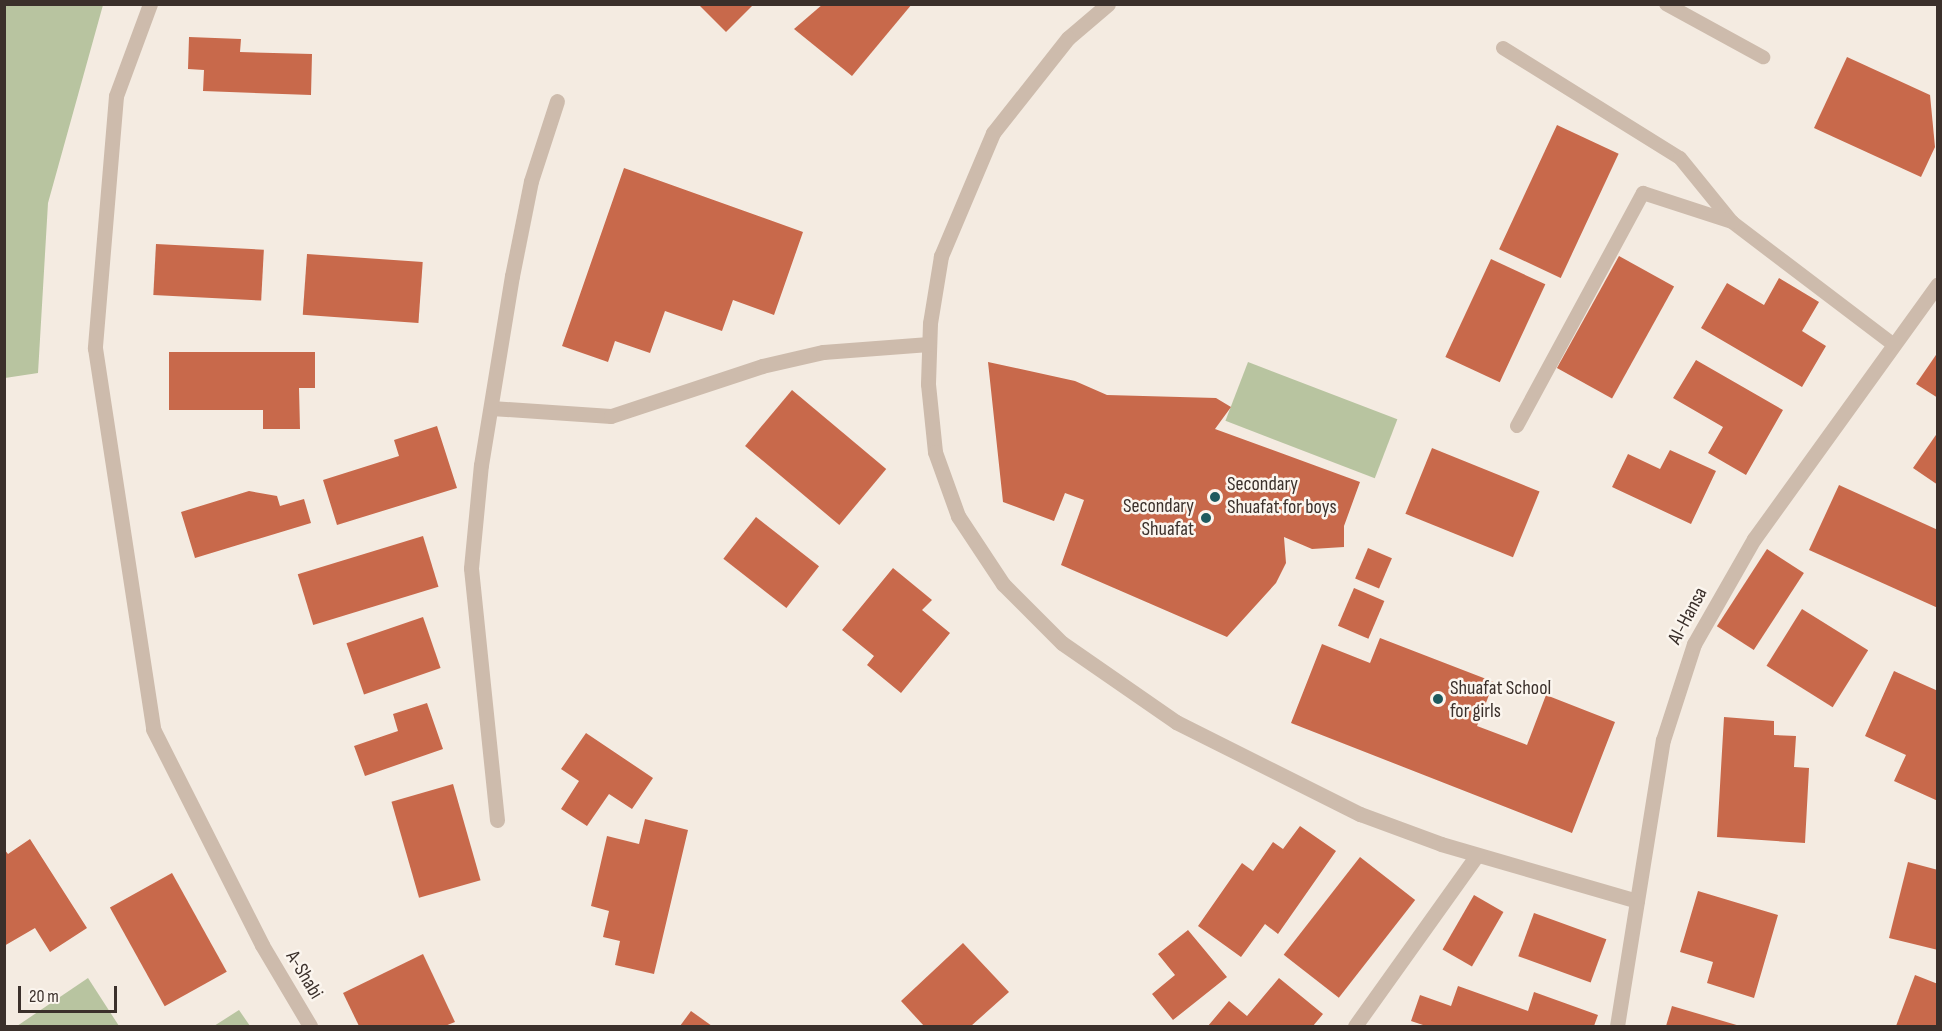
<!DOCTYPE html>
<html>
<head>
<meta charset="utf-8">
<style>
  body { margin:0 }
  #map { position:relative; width:1942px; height:1031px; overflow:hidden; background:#f4ebe1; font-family:"Sofia Sans Condensed",sans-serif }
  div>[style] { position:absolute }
  .green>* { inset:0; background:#b8c4a0; transform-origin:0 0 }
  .building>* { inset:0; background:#c8694b; transform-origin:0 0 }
  .service>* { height:14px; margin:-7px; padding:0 7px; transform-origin:7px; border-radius:7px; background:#cdbbac }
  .minor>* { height:15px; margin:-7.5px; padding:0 7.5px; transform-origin:7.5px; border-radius:7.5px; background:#cdbbac }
  .dots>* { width:16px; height:16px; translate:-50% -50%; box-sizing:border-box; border:3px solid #fbf5ee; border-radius:50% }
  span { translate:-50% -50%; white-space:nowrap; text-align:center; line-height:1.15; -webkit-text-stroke:5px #fbf5ee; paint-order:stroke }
  .poi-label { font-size:20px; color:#3b302b }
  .left { translate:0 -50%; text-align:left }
  .right { translate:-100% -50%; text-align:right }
  .street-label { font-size:20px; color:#3b302b }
  .frame { position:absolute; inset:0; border:6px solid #3b302b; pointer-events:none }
  .scale { position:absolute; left:18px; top:986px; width:99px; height:27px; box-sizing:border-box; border:3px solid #3b302b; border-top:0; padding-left:8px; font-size:18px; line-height:21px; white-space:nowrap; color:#3b302b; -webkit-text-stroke:4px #fbf5ee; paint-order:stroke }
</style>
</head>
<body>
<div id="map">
  <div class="green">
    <i style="clip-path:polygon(4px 5px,103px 5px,48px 203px,38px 373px,5px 378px)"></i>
    <i style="left:1248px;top:362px;width:160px;height:63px;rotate:21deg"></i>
    <i style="clip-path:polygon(88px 978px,119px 1026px,17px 1026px)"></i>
    <i style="clip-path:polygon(239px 1010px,250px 1026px,214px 1026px)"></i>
  </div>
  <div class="building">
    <i style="clip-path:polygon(698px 4px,754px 4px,726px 32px)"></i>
    <i style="clip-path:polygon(823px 4px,912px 4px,852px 76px,794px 29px)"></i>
    <i style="clip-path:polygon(189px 37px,241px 39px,240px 52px,312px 54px,311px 95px,203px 91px,204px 70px,188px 69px)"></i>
    <i style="clip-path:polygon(1847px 57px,1930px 95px,1935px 147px,1921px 177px,1814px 128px)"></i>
    <i style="left:1557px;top:125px;width:68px;height:137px;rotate:25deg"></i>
    <i style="clip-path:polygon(624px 168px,803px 232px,774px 315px,733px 300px,722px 331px,665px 311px,650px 353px,615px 341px,608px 362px,562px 346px)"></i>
    <i style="left:156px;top:244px;width:108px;height:51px;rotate:3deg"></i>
    <i style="left:307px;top:254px;width:116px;height:61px;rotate:4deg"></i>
    <i style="left:1619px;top:256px;width:63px;height:128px;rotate:29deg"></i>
    <i style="left:1491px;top:259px;width:60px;height:108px;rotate:25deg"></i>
    <i style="clip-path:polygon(1779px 278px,1819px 302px,1802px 331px,1826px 346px,1802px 387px,1701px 328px,1727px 283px,1764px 305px)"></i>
    <i style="clip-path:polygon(169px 352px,315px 352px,315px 388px,299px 388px,300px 429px,263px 429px,263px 410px,169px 410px)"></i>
    <i style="clip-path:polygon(1938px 352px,1938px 398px,1916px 384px)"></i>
    <i style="clip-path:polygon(1696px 360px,1783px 410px,1746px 475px,1708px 453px,1723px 427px,1673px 398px)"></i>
    <i style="clip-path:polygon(988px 362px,1075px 381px,1107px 395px,1216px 398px,1231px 407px,1215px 429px,1360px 482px,1344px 526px,1344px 547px,1312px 549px,1284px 537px,1286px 563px,1276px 583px,1227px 637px,1061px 565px,1084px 500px,1065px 493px,1054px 521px,1003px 502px)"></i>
    <i style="left:792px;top:390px;width:123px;height:73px;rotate:40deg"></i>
    <i style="clip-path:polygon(437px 426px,457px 488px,337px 525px,323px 480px,399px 456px,394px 440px)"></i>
    <i style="clip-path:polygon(1938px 432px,1938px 485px,1913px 468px)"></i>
    <i style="left:1432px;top:448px;width:116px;height:71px;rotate:22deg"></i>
    <i style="clip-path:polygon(1670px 450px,1716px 471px,1691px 524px,1612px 487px,1628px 454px,1660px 469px)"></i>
    <i style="clip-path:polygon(1839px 485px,1938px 530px,1938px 608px,1809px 550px)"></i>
    <i style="clip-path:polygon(249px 491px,277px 496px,280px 506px,304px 499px,311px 523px,195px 558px,181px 512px)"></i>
    <i style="left:756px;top:517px;width:80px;height:53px;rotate:38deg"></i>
    <i style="left:423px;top:536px;width:53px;height:131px;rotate:73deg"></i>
    <i style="left:1368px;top:548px;width:26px;height:33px;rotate:23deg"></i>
    <i style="left:1767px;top:549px;width:44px;height:92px;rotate:33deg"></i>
    <i style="clip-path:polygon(893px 568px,932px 600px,922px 610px,950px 633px,901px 693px,867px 665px,874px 656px,842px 630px)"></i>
    <i style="left:1354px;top:588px;width:33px;height:41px;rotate:23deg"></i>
    <i style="left:1802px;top:609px;width:78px;height:67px;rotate:32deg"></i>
    <i style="left:423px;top:617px;width:54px;height:81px;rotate:71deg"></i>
    <i style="clip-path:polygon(1380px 638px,1494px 682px,1477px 726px,1527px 745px,1546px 695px,1615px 722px,1572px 833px,1291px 723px,1322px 644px,1370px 663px)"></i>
    <i style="clip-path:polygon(1894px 671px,1938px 691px,1938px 801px,1894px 781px,1906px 755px,1865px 736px)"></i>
    <i style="clip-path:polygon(427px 703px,443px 749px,365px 776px,354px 746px,398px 731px,393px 714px)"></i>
    <i style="clip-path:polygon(1724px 717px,1774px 721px,1774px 735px,1796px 736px,1794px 767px,1809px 768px,1805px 843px,1717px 837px)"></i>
    <i style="clip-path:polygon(586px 733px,653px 778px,632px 809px,609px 794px,587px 826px,561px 809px,579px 781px,561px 769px)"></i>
    <i style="left:453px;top:784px;width:100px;height:64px;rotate:74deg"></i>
    <i style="clip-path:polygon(645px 819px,688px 830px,654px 974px,615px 965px,620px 941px,603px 937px,609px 911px,591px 906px,607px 836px,639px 844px)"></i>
    <i style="clip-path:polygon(1300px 826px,1336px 851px,1278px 934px,1265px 924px,1241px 957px,1198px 926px,1242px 863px,1253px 871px,1273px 842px,1283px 849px)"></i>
    <i style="clip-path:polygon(30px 839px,87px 928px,50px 952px,35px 928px,4px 946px,4px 849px,8px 854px)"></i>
    <i style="left:1360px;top:857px;width:70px;height:124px;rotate:38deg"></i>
    <i style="clip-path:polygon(1908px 862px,1938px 870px,1938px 950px,1889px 938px)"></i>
    <i style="left:172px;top:873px;width:113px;height:71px;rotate:61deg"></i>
    <i style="clip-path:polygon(1698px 891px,1778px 915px,1754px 998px,1707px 983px,1713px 962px,1680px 952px)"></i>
    <i style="left:1474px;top:895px;width:34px;height:63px;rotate:30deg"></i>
    <i style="left:1534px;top:913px;width:77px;height:46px;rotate:20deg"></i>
    <i style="clip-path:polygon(1188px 930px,1227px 977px,1173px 1020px,1152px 994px,1175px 975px,1158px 954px)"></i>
    <i style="clip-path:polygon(963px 943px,1009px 992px,971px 1026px,924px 1026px,901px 1001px)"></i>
    <i style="clip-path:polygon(423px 954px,455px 1022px,445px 1026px,359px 1026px,343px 993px)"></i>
    <i style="clip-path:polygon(1915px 975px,1938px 984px,1938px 1026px,1896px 1026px)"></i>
    <i style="clip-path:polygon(1279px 978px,1323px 1014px,1313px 1026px,1208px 1026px,1229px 1001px,1247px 1016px)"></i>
    <i style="clip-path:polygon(1458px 986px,1528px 1011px,1534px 992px,1598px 1015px,1594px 1026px,1426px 1026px,1411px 1021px,1420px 995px,1451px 1006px)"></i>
    <i style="clip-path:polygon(1672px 1006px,1740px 1026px,1666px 1026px)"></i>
    <i style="clip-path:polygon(691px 1011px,712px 1026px,680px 1026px)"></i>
  </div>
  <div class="service">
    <i style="left:1666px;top:4px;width:111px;rotate:28.7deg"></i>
    <i style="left:1503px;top:48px;width:208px;rotate:31.9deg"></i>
    <i style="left:1680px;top:158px;width:82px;rotate:50.9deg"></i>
    <i style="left:1732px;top:222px;width:203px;rotate:37.2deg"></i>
    <i style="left:1517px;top:426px;width:265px;rotate:-61.6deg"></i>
    <i style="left:1643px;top:193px;width:94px;rotate:18deg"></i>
  </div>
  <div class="minor">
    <i style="left:150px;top:4px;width:98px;rotate:110.3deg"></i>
    <i style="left:116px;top:96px;width:253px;rotate:94.8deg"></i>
    <i style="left:95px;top:348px;width:385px;rotate:81.3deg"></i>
    <i style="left:153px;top:729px;width:242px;rotate:63.2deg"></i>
    <i style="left:262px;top:945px;width:94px;rotate:59.3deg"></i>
    <i style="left:1108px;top:4px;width:52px;rotate:139.6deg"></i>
    <i style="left:1068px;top:38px;width:121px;rotate:128.3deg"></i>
    <i style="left:993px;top:133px;width:134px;rotate:112.9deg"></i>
    <i style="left:941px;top:256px;width:68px;rotate:99.3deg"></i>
    <i style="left:930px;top:323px;width:61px;rotate:91.9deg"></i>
    <i style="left:928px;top:384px;width:68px;rotate:84.1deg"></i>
    <i style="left:935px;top:452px;width:68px;rotate:70.2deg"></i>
    <i style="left:958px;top:516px;width:82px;rotate:56.5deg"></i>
    <i style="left:1003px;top:584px;width:83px;rotate:45deg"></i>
    <i style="left:1062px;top:643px;width:139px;rotate:34.7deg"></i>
    <i style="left:1176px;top:722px;width:206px;rotate:26.6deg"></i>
    <i style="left:1360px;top:814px;width:86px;rotate:20.3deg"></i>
    <i style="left:1441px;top:844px;width:204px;rotate:16.2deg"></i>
    <i style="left:491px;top:408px;width:120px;rotate:3.8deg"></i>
    <i style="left:611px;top:416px;width:159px;rotate:-18.3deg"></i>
    <i style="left:762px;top:366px;width:63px;rotate:-12.9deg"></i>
    <i style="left:823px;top:352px;width:106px;rotate:-4.3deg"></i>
    <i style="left:497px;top:820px;width:253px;rotate:-95.9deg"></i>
    <i style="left:471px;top:568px;width:103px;rotate:-84.5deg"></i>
    <i style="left:481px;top:465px;width:192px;rotate:-80.7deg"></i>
    <i style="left:512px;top:276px;width:97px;rotate:-78.7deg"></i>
    <i style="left:531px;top:181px;width:84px;rotate:-72deg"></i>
    <i style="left:1355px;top:1026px;width:210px;rotate:-54.5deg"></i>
    <i style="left:1617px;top:1026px;width:290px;rotate:-80.9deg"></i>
    <i style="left:1663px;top:740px;width:101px;rotate:-72.1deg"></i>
    <i style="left:1694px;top:644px;width:121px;rotate:-60.3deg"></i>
    <i style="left:1754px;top:539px;width:314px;rotate:-54.2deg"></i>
  </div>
  <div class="dots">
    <i style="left:1215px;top:497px;background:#1f5a5e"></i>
    <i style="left:1206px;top:518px;background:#1f5a5e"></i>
    <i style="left:1438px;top:699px;background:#1f5a5e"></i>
  </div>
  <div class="poi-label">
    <span class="left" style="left:1227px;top:496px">Secondary<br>Shuafat for boys</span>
    <span class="right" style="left:1194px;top:518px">Secondary<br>Shuafat</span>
    <span class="left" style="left:1450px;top:700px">Shuafat School<br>for girls</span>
  </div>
  <div class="street-label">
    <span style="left:1688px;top:616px;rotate:-62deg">Al-Hansa</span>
    <span style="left:304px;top:975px;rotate:59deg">A-Shabi</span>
  </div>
  <div class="frame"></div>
  <div class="scale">20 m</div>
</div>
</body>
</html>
